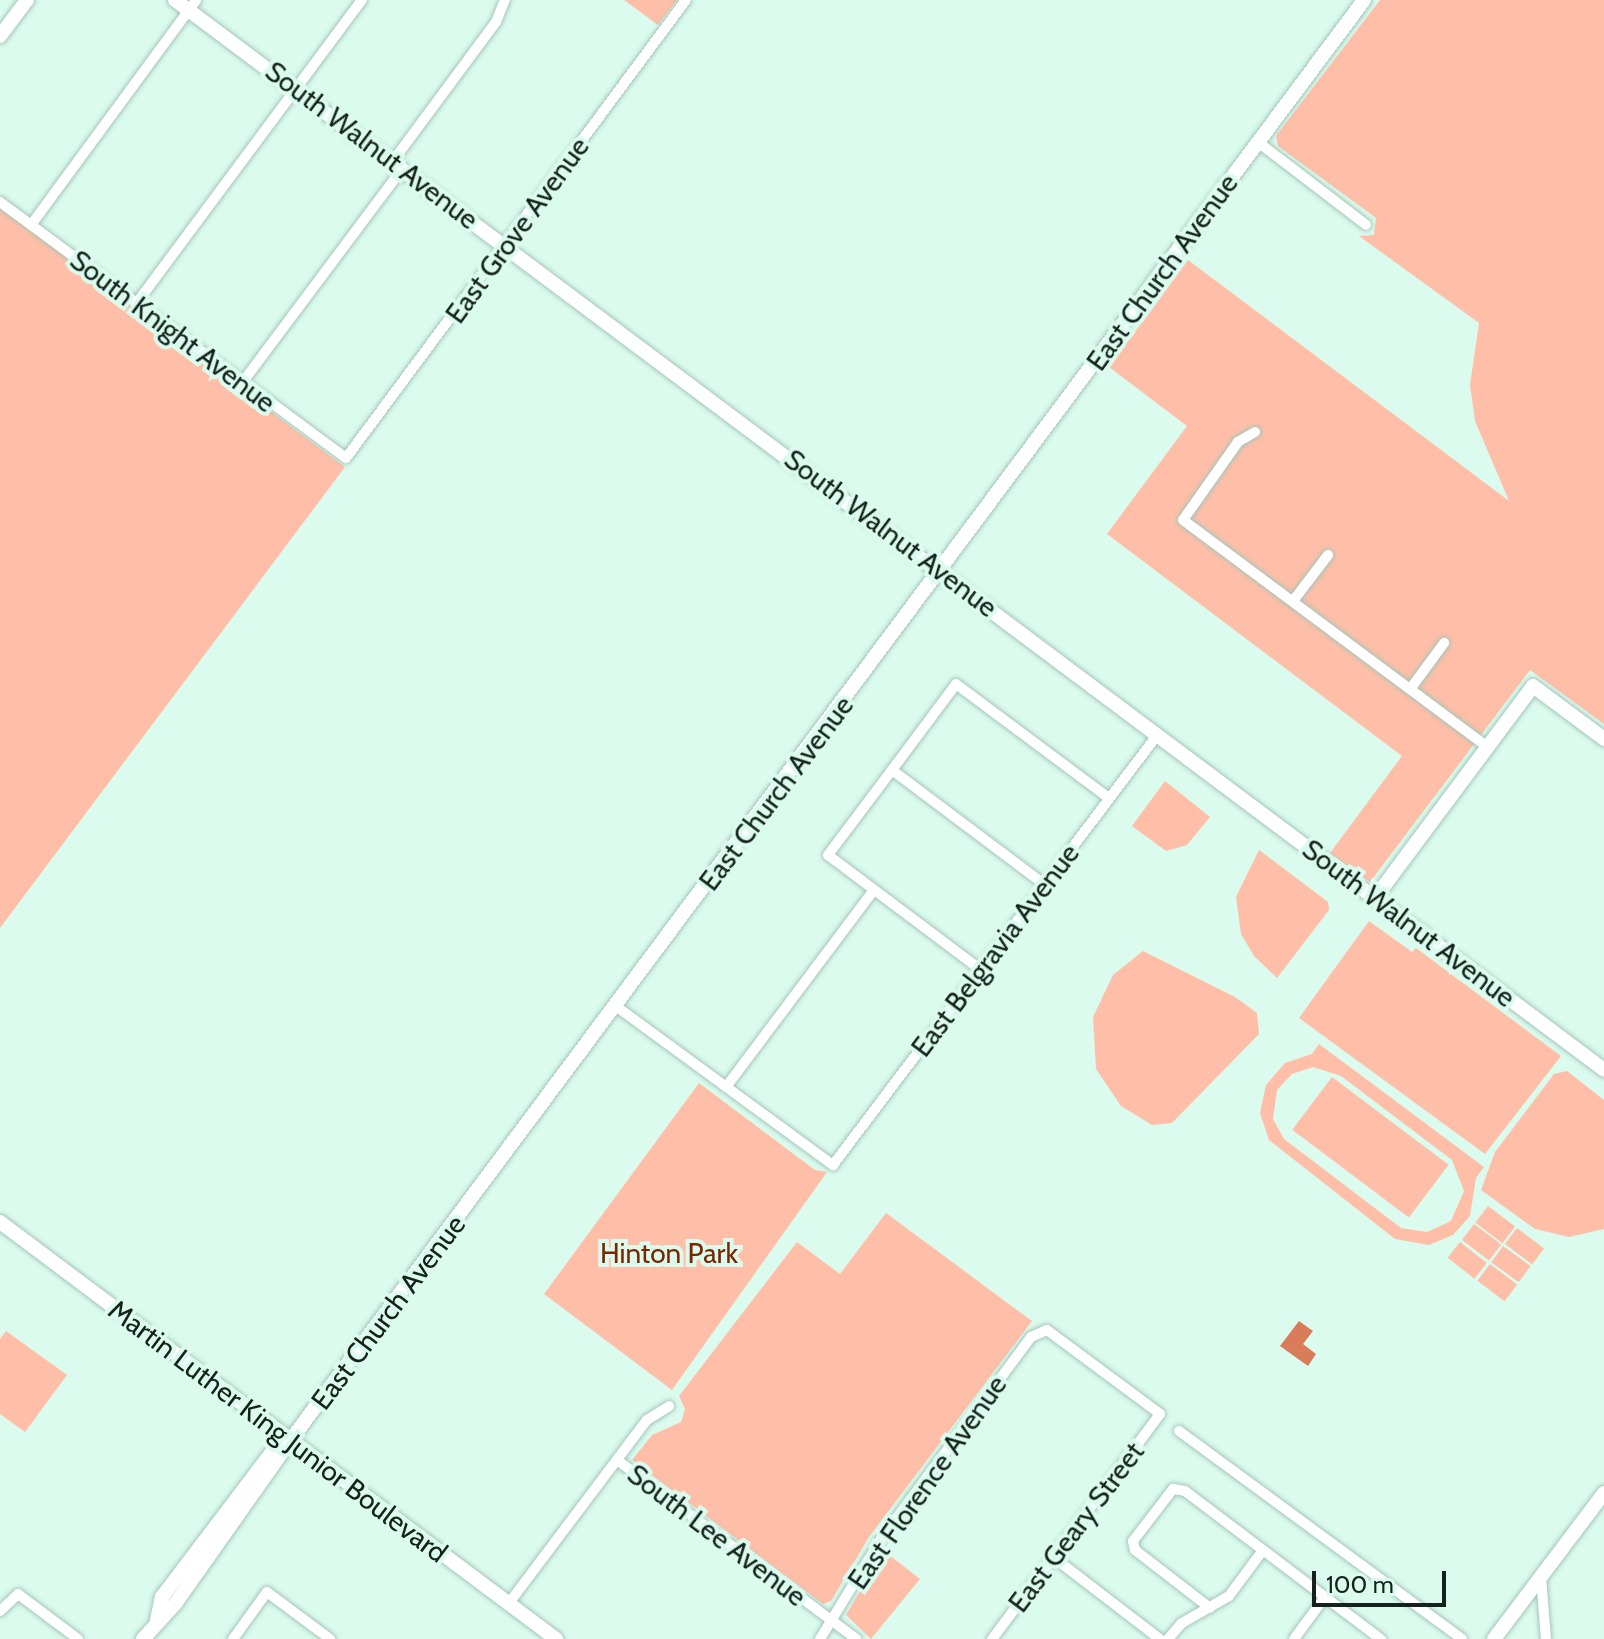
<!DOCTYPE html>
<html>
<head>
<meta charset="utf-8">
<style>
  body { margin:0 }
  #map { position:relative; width:1604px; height:1639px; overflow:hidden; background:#dafbee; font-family:Cabin,sans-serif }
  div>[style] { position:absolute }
  .green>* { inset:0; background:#ffbea7; transform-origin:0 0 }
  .water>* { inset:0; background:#d87c5a }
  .roads { filter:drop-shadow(0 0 2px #a6c6ba) drop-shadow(0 0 2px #a6c6ba) }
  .street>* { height:10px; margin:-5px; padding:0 5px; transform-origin:5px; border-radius:5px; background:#fff }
  .secondary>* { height:14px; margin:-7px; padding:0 7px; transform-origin:7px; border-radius:7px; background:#fff }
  span { translate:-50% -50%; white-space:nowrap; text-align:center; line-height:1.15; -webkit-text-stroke:8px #dafbee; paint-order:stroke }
  .street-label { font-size:28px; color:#14211c }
  .park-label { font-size:28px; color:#7a2700 }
  .scale { position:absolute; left:1312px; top:1571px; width:134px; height:36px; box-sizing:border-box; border:4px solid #14211c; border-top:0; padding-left:10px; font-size:24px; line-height:28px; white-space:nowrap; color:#14211c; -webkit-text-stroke:6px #dafbee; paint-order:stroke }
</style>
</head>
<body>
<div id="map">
  <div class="green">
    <i style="clip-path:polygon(624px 0,677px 0,658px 25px)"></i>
    <i style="clip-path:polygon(1380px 0,1604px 0,1604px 724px,1530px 670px,1370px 882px,1330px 853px,1402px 756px,1107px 534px,1187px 426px,1109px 367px,1188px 260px,1509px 501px,1475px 421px,1470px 385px,1479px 323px,1359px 236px,1374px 235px,1376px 218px,1278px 146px,1276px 136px)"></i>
    <i style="clip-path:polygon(0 208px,345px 467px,0 928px)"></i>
    <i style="clip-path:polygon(1165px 781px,1210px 817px,1187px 845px,1166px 851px,1132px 826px)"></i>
    <i style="clip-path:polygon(1259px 850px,1328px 902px,1329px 910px,1277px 978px,1254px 956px,1241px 934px,1236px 897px)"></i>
    <i style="clip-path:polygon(1369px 921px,1412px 952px,1416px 948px,1561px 1056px,1485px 1154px,1299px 1018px)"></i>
    <i style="clip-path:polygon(1143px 951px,1235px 997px,1257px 1013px,1259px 1034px,1172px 1123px,1152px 1125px,1121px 1106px,1096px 1069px,1093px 1017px,1113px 975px)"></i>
    <i style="clip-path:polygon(evenodd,1319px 1044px,1484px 1167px,1476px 1178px,1470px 1216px,1453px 1235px,1429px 1245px,1395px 1239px,1269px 1140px,1260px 1113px,1266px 1085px,1285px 1063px,1312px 1054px,1319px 1044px,1313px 1067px,1341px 1076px,1452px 1160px,1464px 1191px,1451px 1221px,1427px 1232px,1401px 1228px,1284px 1139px,1273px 1119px,1277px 1090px,1292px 1074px,1313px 1067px)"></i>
    <i style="clip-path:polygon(1567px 1071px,1604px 1100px,1604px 1229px,1569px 1237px,1535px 1229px,1481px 1190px,1495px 1152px,1554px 1074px)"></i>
    <i style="left:1332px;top:1077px;width:146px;height:66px;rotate:37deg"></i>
    <i style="clip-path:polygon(699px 1083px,815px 1170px,827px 1172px,672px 1390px,544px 1294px)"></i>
    <i style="left:1488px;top:1206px;width:34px;height:21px;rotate:37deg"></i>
    <i style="clip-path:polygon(886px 1213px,1032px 1321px,869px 1537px,831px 1601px,823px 1604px,632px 1460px,652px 1435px,681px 1422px,685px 1409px,679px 1396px,797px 1242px,840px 1274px)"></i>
    <i style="left:1474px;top:1224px;width:34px;height:20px;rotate:37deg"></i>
    <i style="left:1517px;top:1228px;width:34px;height:20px;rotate:37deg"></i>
    <i style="left:1460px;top:1242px;width:34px;height:20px;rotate:38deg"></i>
    <i style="left:1503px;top:1246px;width:34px;height:20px;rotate:36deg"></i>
    <i style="left:1490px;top:1264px;width:34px;height:21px;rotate:37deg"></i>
    <i style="clip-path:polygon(6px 1331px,67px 1375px,25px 1432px,0 1414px,0 1339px)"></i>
    <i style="clip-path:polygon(884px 1551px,920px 1579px,871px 1639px,846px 1615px)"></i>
  </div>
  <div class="water">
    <i style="clip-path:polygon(1299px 1321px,1313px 1331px,1303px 1344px,1316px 1354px,1308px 1366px,1280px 1346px)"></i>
  </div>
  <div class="roads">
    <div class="street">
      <i style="left:1258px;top:142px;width:136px;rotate:37.5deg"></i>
      <i style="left:393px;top:161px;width:173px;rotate:-53.5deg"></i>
      <i style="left:496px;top:22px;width:24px;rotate:-68deg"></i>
      <i style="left:0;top:202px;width:430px;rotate:36.5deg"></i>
      <i style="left:346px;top:458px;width:570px;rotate:-53.41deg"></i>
      <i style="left:31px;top:225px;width:279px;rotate:-53.7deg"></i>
      <i style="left:136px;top:304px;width:379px;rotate:-53.4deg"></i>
      <i style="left:242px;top:383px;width:269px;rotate:-53.2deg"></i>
      <i style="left:1255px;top:432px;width:20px;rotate:150deg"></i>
      <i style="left:1238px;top:442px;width:95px;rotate:125.2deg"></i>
      <i style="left:1183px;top:520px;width:379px;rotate:36.7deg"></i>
      <i style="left:1293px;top:601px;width:58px;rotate:-52.7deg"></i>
      <i style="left:1411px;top:688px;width:56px;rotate:-53.7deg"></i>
      <i style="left:892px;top:770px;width:191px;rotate:36.9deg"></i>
      <i style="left:981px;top:970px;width:191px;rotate:-143.1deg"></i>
      <i style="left:828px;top:855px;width:106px;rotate:-53deg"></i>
      <i style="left:892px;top:770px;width:107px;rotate:-53.3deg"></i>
      <i style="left:956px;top:684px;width:191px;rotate:36.7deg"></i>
      <i style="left:617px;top:1007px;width:268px;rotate:36.2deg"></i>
      <i style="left:833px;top:1165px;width:540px;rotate:-52.98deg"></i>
      <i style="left:726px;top:1087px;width:246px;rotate:-53.1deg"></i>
      <i style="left:1179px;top:1431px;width:351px;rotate:36.3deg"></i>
      <i style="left:617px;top:1460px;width:299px;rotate:36.8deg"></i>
      <i style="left:1053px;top:1557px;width:135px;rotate:37.5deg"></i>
      <i style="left:1541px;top:1576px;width:63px;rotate:85.5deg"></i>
      <i style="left:509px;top:1603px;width:229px;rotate:-53deg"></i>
      <i style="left:647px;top:1420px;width:26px;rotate:-32deg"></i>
      <i style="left:1210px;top:1608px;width:95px;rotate:-142.3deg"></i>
      <i style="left:1135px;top:1550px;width:9px;rotate:-103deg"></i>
      <i style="left:1133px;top:1541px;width:66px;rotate:-52.4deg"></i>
      <i style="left:1173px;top:1489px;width:12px;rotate:9deg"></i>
      <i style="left:1185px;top:1491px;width:246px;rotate:37.1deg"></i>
      <i style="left:0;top:1611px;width:25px;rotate:-43deg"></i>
      <i style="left:18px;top:1594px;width:75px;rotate:36.9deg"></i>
      <i style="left:233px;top:1639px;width:58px;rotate:-54.1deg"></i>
      <i style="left:267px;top:1592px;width:79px;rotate:36.7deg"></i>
      <i style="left:820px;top:1639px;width:117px;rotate:-58.6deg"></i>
      <i style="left:881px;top:1539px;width:252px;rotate:-53.4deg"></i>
      <i style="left:1031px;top:1337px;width:17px;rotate:-24deg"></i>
      <i style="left:1047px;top:1330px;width:141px;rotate:36.6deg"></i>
      <i style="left:1160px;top:1414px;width:281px;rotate:126.7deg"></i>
      <i style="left:1168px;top:1639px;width:21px;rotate:-49deg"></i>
      <i style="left:1182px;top:1623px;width:54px;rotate:-29.9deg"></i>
      <i style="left:1229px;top:1596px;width:57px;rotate:-53.5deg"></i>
      <i style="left:1294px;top:1639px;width:52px;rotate:-53.6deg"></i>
    </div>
    <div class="secondary">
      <i style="left:175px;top:0;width:1785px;rotate:36.82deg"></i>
      <i style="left:0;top:36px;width:45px;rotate:-53.1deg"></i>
      <i style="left:1375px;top:898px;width:264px;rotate:-53.3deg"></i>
      <i style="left:1533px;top:686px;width:89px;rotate:36.7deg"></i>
      <i style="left:0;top:1222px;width:695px;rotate:36.87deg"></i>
      <i style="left:157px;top:1620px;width:24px;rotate:-78deg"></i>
      <i style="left:162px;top:1597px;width:183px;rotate:-52.8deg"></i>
      <i style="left:273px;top:1451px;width:20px;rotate:-30deg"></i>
      <i style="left:143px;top:1639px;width:47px;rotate:-47.6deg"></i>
      <i style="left:175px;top:1604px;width:199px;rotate:-54.8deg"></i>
      <i style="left:290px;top:1441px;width:1797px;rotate:-53.3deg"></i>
      <i style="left:1494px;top:1639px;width:183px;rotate:-53deg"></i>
    </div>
  </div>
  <div class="street-label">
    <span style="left:372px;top:145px;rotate:37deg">South Walnut Avenue</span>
    <span style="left:517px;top:230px;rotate:-54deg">East Grove Avenue</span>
    <span style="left:1162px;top:272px;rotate:-54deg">East Church Avenue</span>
    <span style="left:173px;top:331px;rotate:37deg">South Knight Avenue</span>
    <span style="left:891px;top:533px;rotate:37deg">South Walnut Avenue</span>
    <span style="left:776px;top:793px;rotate:-53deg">East Church Avenue</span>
    <span style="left:1409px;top:923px;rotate:37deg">South Walnut Avenue</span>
    <span style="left:995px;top:950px;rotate:-53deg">East Belgravia Avenue</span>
    <span style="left:388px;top:1312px;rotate:-53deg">East Church Avenue</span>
    <span style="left:278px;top:1431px;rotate:37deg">Martin Luther King Junior Boulevard</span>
    <span style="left:927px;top:1482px;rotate:-55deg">East Florence Avenue</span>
    <span style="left:1076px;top:1527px;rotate:-53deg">East Geary Street</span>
    <span style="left:717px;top:1535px;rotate:37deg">South Lee Avenue</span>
  </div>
  <div class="park-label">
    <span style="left:669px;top:1253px">Hinton Park</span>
  </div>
  <div class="scale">100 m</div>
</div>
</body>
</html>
